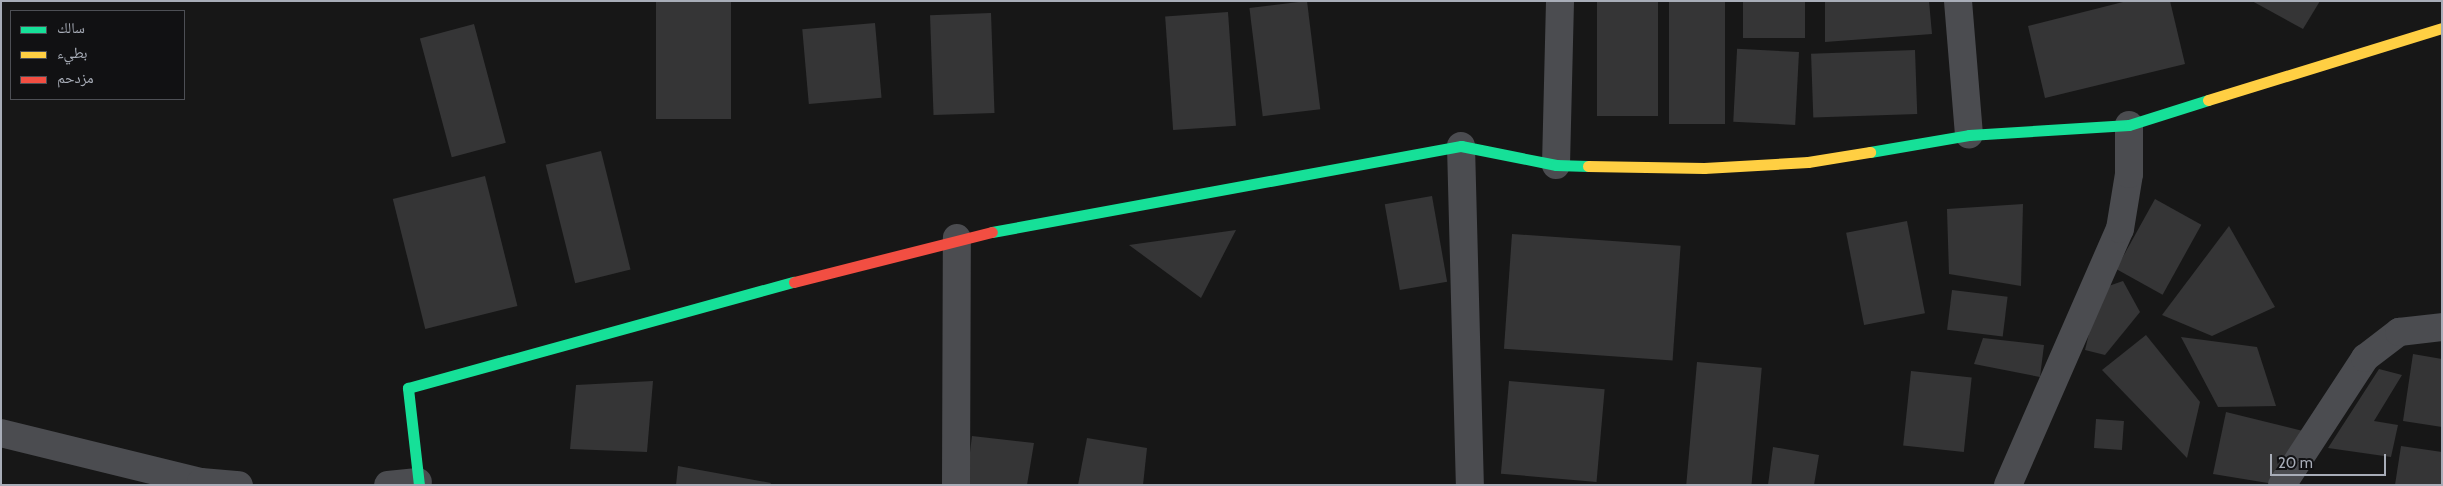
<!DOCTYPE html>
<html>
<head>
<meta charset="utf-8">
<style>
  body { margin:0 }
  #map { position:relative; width:2443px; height:486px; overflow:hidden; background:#171717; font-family:Cabin,"Noto Naskh Arabic",sans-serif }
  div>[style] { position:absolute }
  .building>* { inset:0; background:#353536; transform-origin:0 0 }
  .street>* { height:28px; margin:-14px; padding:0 14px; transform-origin:14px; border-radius:14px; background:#4b4c50 }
  .fast>* { height:11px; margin:-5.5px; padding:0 5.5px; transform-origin:5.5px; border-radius:5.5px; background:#16e098 }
  .slow>* { height:11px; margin:-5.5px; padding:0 5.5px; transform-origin:5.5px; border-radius:5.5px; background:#ffcf43 }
  .jam>* { height:11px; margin:-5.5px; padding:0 5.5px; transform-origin:5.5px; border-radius:5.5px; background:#f24e42 }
  span { translate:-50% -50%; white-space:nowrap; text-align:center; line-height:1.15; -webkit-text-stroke:4px #111113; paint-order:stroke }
  .frame { position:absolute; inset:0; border:2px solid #a8adb8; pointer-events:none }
  .legend { position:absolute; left:10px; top:10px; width:175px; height:90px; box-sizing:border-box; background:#111113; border:1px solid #4d4f55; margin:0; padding:6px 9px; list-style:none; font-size:15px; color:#a8adb8 }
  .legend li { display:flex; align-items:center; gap:10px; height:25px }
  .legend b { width:25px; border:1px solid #4d4f55 }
  .scale { position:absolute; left:2270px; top:454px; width:116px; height:22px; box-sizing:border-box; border:2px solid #a8adb8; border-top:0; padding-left:6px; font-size:15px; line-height:18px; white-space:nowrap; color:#a8adb8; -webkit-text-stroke:4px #111113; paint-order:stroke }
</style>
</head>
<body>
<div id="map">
  <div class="building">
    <i style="left:656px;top:1px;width:75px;height:118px"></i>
    <i style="left:1307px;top:1px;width:109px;height:58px;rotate:83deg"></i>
    <i style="left:1597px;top:1px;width:61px;height:115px"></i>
    <i style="left:1669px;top:1px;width:56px;height:123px"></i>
    <i style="left:1743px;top:1px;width:62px;height:37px"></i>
    <i style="clip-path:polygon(1825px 1px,1929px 1px,1932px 34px,1825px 42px)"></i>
    <i style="clip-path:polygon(2127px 1px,2170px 1px,2185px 64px,2045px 98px,2028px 26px)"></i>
    <i style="clip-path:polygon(2252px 1px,2320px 1px,2303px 29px)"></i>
    <i style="left:1228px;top:12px;width:114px;height:63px;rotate:86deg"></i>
    <i style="left:991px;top:13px;width:100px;height:61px;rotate:88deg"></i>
    <i style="left:875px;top:23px;width:75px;height:73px;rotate:85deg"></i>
    <i style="left:474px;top:24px;width:123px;height:56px;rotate:75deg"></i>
    <i style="left:1915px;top:50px;width:64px;height:104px;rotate:88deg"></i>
    <i style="left:1799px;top:52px;width:73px;height:62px;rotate:93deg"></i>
    <i style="left:601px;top:151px;width:122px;height:57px;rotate:76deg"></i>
    <i style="left:485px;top:176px;width:134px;height:95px;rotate:76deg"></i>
    <i style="left:1432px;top:196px;width:87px;height:48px;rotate:80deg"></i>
    <i style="left:2155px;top:199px;width:53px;height:80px;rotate:29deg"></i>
    <i style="clip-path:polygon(2023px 204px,2021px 286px,1949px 274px,1947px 209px)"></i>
    <i style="left:1907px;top:221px;width:94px;height:62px;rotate:79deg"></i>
    <i style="clip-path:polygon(2229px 226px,2275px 307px,2212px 336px,2162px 315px)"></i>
    <i style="clip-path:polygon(1236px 230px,1201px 298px,1129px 245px)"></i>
    <i style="left:1512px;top:234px;width:169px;height:115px;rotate:4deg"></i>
    <i style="clip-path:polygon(2123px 281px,2140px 312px,2105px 355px,2085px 350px,2100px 289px)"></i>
    <i style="left:1952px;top:290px;width:56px;height:40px;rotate:7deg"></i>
    <i style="clip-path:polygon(2146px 335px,2200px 402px,2187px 458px,2102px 370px)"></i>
    <i style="clip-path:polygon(2181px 337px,2257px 347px,2276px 406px,2218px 407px)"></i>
    <i style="clip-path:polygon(1983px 338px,2044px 345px,2040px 377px,1974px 364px)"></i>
    <i style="clip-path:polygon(2413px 354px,2442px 359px,2442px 427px,2403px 421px)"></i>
    <i style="left:1697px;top:362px;width:65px;height:124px;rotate:5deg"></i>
    <i style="clip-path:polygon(2379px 369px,2402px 375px,2374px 421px,2398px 425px,2391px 457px,2328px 448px)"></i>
    <i style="left:1911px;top:371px;width:61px;height:75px;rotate:6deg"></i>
    <i style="clip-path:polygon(653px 381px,647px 452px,570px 449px,576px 385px)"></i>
    <i style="left:1509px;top:381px;width:96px;height:93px;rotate:5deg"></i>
    <i style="clip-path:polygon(2226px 412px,2307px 432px,2274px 484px,2213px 474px)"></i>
    <i style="left:2096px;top:419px;width:28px;height:29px;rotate:4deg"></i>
    <i style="clip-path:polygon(972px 436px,1034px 443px,1027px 485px,966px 485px)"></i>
    <i style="clip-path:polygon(1087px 438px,1147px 448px,1143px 485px,1078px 485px)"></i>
    <i style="clip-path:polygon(2401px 446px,2442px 452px,2442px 485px,2395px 485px)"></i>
    <i style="clip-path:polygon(1773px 447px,1819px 455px,1814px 485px,1768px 485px)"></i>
    <i style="clip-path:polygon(678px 466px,771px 483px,770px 485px,676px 485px)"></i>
  </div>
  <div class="street">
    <i style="left:1958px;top:1px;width:134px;rotate:85.3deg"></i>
    <i style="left:1461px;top:146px;width:339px;rotate:88.5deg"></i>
    <i style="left:1556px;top:165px;width:164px;rotate:-88.6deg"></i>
    <i style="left:1px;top:433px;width:206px;rotate:13.8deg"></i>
    <i style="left:201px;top:482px;width:38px;rotate:5deg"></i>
    <i style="left:388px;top:485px;width:30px;rotate:-6deg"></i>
    <i style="left:956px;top:485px;width:247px;rotate:-89.8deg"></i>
    <i style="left:2008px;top:485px;width:279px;rotate:-66.4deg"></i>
    <i style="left:2120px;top:229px;width:56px;rotate:-80.7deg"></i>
    <i style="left:2129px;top:174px;width:49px;rotate:-90deg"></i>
    <i style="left:2282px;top:485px;width:152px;rotate:-56.8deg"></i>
    <i style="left:2365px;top:358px;width:43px;rotate:-37.4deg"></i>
    <i style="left:2399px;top:332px;width:43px;rotate:-6.6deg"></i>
  </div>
  <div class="fast">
    <i style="left:1870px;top:152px;width:100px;rotate:-9.7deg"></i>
    <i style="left:1969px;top:135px;width:160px;rotate:-3.6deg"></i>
    <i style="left:2129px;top:125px;width:83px;rotate:-17.6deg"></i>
    <i style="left:992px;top:232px;width:477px;rotate:-10.4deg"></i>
    <i style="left:1461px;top:146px;width:97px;rotate:11.3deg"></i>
    <i style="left:1556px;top:165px;width:32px;rotate:2deg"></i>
    <i style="left:419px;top:485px;width:98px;rotate:-96.5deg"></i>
    <i style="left:408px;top:388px;width:400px;rotate:-15.4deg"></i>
  </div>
  <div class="slow">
    <i style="left:2208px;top:100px;width:245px;rotate:-17.1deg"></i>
    <i style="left:1588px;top:166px;width:116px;rotate:1deg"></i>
    <i style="left:1704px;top:168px;width:104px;rotate:-3.3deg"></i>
    <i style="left:1808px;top:162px;width:63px;rotate:-9.2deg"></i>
  </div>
  <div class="jam">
    <i style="left:794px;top:282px;width:204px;rotate:-14.2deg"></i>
  </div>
  <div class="frame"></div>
  <ul class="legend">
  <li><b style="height:6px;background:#16e098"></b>سالك</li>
  <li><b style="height:6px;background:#ffcf43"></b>بطيء</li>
  <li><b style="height:6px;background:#f24e42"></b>مزدحم</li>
  </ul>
  <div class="scale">20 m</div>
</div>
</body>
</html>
